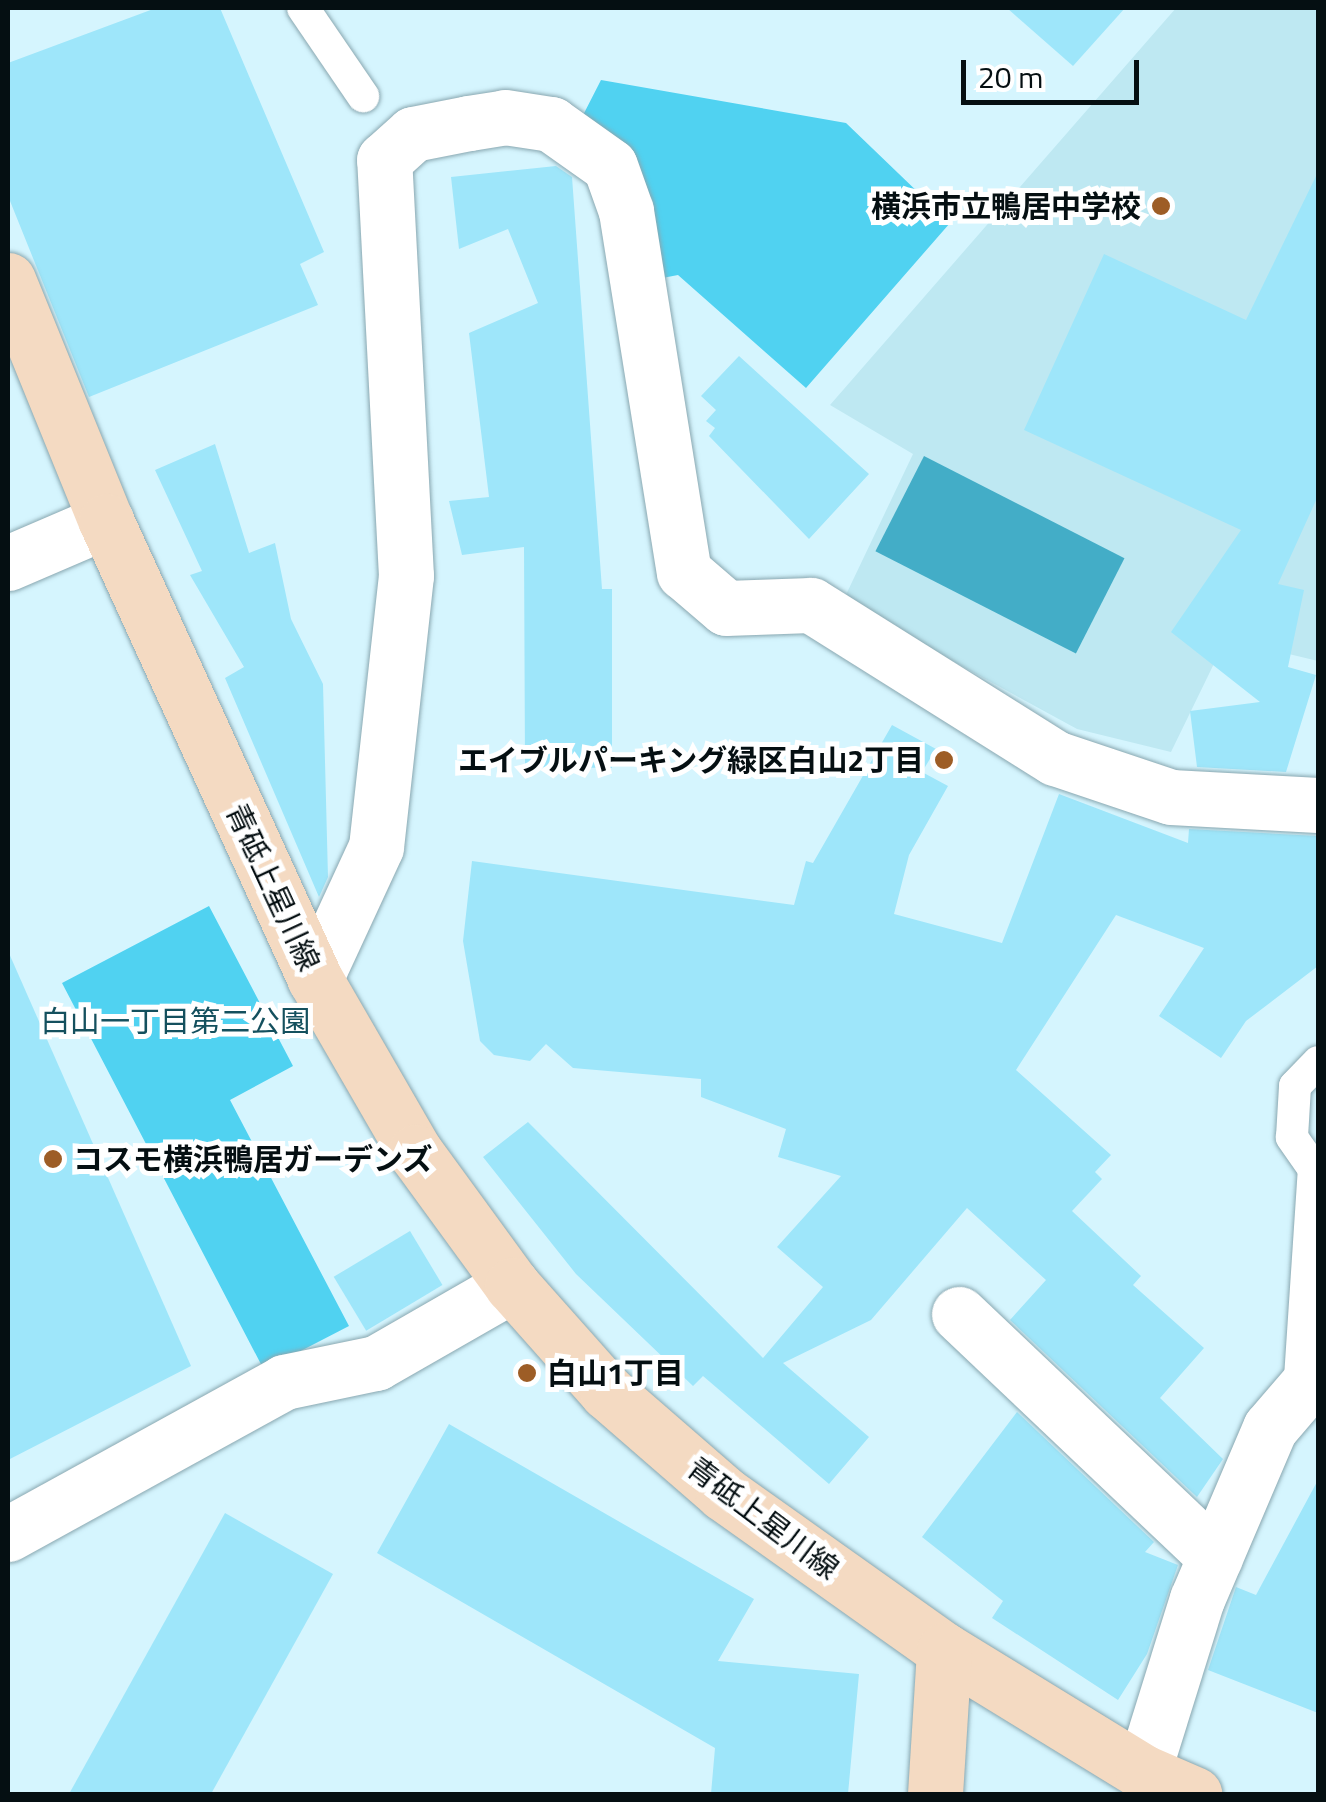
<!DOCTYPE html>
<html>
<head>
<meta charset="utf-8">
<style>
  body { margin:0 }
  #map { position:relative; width:1326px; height:1802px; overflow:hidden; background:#d5f5fe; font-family:"Titillium Web","Noto Sans JP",sans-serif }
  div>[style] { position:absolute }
  .built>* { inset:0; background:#bee8f2 }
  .green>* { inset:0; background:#50d2f1 }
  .water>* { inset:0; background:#43adc7; transform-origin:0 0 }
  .building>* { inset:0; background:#9ee6fa; transform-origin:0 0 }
  .roads { filter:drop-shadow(0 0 2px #89a7b0) drop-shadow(0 0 2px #89a7b0) }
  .lane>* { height:32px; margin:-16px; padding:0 16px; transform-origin:16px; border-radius:16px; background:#fff }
  .street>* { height:55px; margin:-27.5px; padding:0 27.5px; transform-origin:27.5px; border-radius:27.5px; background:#fff }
  .secondary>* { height:55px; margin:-27.5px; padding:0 27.5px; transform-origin:27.5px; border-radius:27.5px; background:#f4dac2 }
  .dots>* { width:28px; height:28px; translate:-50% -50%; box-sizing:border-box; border:5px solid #fff; border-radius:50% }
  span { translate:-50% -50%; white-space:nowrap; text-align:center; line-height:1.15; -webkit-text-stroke:10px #fff; paint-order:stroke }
  .poi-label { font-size:30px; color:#050f12; font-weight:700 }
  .right { translate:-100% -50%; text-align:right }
  .left { translate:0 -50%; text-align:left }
  .street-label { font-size:30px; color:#050f12 }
  .park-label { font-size:30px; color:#14505e }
  .frame { position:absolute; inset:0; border:10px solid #050f12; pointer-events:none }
  .scale { position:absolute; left:961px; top:60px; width:178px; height:45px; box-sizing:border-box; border:5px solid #050f12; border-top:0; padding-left:12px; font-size:30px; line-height:35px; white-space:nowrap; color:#050f12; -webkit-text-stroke:8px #fff; paint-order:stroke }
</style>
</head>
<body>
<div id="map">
  <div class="built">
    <i style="clip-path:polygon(1176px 8px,1318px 8px,1318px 661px,1226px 639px,1171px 752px,1077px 729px,843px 601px,913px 454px,830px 405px)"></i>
  </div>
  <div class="green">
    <i style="clip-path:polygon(601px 80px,846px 123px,950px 223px,806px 388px,678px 275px,652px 280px,579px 123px)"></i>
    <i style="clip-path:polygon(209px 906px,293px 1066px,230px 1100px,349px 1326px,264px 1370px,62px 983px)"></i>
  </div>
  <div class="water">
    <i style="left:924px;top:456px;width:225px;height:107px;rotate:27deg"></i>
  </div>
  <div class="building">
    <i style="clip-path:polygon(156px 8px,220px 8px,324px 252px,300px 264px,318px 305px,89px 397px,8px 196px,8px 63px)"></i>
    <i style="clip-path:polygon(1007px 8px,1125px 8px,1073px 66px)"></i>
    <i style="clip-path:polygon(556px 166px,572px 177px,602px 589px,612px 589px,612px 768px,525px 767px,524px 547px,462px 555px,449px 501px,489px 497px,469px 333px,538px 303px,508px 229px,459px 249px,451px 177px)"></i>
    <i style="clip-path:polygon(1318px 172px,1318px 496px,1278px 584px,1304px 590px,1288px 667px,1316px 675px,1286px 772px,1197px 767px,1190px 711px,1260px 702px,1171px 632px,1241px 530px,1024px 430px,1104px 254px,1246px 320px)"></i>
    <i style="clip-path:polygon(739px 356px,869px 474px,809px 539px,709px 436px,715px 428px,706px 421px,716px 410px,701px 396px)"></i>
    <i style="clip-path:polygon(215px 444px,249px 553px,275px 543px,291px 619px,323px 684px,328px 877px,319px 897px,225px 678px,244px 667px,190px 575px,202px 571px,155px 470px)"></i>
    <i style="clip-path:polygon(892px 725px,936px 749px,922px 772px,948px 786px,909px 855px,894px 914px,1002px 943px,1059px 794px,1188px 843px,1189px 829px,1318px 836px,1318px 966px,1246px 1021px,1221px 1058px,1159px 1016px,1204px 948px,1116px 915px,1016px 1070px,1111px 1155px,1095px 1172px,1102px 1179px,1072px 1211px,1141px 1276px,1133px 1285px,1204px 1348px,1160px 1398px,1223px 1459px,1197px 1497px,1010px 1320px,1046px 1280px,967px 1208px,871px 1320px,783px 1363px,869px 1437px,829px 1484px,703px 1376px,693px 1386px,576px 1274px,483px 1157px,528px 1122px,763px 1358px,823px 1287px,777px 1247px,841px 1176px,778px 1157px,786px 1129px,701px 1097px,701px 1079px,573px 1068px,546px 1044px,530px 1061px,494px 1055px,480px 1041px,463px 941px,472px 861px,794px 905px,806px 861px,813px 863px)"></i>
    <i style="clip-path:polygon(8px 951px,191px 1366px,8px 1460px)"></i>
    <i style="left:410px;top:1231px;width:63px;height:89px;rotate:59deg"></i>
    <i style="clip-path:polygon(1017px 1412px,1154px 1542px,1145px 1552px,1178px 1565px,1147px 1654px,1118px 1700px,992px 1618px,1003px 1601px,922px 1537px)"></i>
    <i style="clip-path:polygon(449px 1424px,754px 1599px,718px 1661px,859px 1674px,848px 1794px,711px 1794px,715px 1748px,377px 1553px)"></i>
    <i style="clip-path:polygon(1318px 1480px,1318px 1713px,1208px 1670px,1236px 1587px,1256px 1595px)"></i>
    <i style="clip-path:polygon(225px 1513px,333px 1574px,211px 1794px,69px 1794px)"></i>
  </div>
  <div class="roads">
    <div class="lane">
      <i style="left:303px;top:8px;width:107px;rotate:55.7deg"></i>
      <i style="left:1299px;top:1393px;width:225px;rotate:-86.2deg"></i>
      <i style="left:1314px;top:1169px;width:39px;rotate:-125deg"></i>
      <i style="left:1292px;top:1137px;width:51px;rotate:-86.6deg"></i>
      <i style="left:1295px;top:1086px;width:33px;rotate:-46deg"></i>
    </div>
    <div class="street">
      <i style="left:8px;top:563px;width:107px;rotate:-23.2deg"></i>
      <i style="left:315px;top:979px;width:145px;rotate:-65.2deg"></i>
      <i style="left:376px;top:847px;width:273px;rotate:-83.7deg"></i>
      <i style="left:406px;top:576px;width:417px;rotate:-93deg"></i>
      <i style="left:384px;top:160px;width:39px;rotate:-42deg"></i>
      <i style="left:413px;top:134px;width:57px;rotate:-11.1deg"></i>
      <i style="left:469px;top:123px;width:36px;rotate:-9deg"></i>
      <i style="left:505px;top:117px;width:47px;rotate:8.7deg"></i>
      <i style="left:551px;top:124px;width:72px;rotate:35.4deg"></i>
      <i style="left:610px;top:166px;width:48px;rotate:70.4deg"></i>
      <i style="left:626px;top:211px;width:366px;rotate:80.9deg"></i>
      <i style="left:684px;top:572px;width:55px;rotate:40.6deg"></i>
      <i style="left:726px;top:608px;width:85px;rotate:-2deg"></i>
      <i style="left:811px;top:605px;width:288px;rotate:32.1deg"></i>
      <i style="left:1055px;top:758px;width:122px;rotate:18.6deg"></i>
      <i style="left:1171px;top:797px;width:147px;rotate:3.1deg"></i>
      <i style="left:959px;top:1314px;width:353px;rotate:43.5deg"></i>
      <i style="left:8px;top:1534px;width:315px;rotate:-28.8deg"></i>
      <i style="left:284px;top:1382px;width:94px;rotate:-11.7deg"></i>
      <i style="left:376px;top:1363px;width:157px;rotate:-29.8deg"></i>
      <i style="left:1143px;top:1772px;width:181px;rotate:-72.7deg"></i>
      <i style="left:1197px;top:1599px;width:186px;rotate:-66.9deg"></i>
      <i style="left:1270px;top:1428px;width:74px;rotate:-49.4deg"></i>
    </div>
    <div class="secondary">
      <i style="left:8px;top:280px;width:260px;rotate:67.9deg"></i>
      <i style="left:106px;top:521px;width:503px;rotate:65.47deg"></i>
      <i style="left:315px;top:979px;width:200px;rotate:60deg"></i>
      <i style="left:415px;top:1152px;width:165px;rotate:53.9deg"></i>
      <i style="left:512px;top:1285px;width:143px;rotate:48.4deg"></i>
      <i style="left:607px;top:1392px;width:154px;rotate:41deg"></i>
      <i style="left:723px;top:1493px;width:271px;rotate:35.4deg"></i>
      <i style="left:944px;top:1650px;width:233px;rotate:31.5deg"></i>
      <i style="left:1143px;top:1772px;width:56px;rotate:23.3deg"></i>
      <i style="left:935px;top:1794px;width:144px;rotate:-86.4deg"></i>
    </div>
  </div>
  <div class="dots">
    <i style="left:1161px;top:206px;background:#9d5d26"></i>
    <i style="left:944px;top:760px;background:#9d5d26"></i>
    <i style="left:53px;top:1159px;background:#9d5d26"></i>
    <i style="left:527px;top:1373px;background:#9d5d26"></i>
  </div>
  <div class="poi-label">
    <span class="right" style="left:1141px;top:206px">横浜市立鴨居中学校</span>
    <span class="right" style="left:924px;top:760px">エイブルパーキング緑区白山2丁目</span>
    <span class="left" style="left:73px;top:1159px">コスモ横浜鴨居ガーデンズ</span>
    <span class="left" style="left:547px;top:1373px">白山1丁目</span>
  </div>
  <div class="street-label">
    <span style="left:273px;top:887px;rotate:65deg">青砥上星川線</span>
    <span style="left:763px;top:1518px;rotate:37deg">青砥上星川線</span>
  </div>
  <div class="park-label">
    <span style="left:175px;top:1021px">白山一丁目第二公園</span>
  </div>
  <div class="frame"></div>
  <div class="scale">20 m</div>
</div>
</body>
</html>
